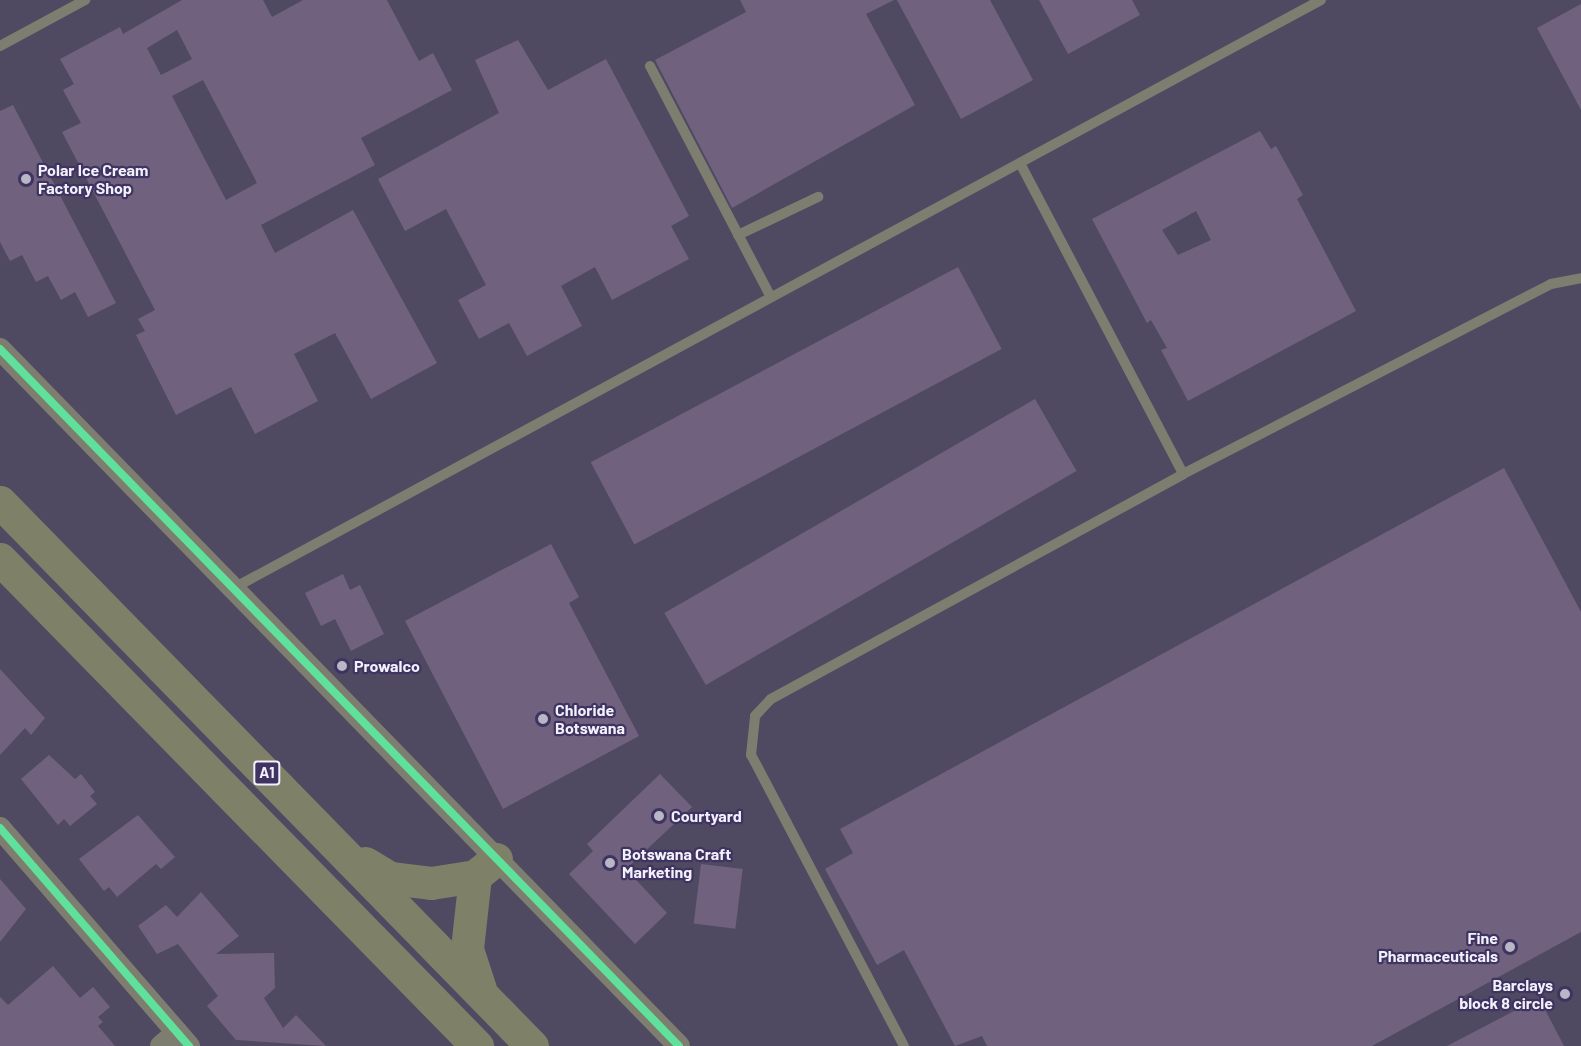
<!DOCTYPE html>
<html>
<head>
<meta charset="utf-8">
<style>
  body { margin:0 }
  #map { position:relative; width:1581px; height:1046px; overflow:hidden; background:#4f4a62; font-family:Barlow,sans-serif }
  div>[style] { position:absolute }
  .building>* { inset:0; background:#70627e; transform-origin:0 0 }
  .service>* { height:10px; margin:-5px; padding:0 5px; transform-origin:5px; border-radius:5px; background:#7e7e70 }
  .minor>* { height:22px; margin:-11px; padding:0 11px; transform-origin:11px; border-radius:11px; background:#7e7e70 }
  .trunk>* { height:33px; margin:-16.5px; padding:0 16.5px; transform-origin:16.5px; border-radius:16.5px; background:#7e8168 }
  .cycleway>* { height:8px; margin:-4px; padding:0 4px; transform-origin:4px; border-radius:4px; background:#60e19b }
  .dots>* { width:16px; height:16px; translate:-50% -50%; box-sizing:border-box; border:3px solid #3f3461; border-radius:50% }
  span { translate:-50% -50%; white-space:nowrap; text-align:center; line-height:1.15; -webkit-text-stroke:4.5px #3f3461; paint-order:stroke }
  .shield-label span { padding:2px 4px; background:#3f3461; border:2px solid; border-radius:4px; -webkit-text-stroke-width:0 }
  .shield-label { font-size:15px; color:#f2f0fb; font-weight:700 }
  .poi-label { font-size:16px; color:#f2f0fb; font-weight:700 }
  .left { translate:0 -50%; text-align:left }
  .right { translate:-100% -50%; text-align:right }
</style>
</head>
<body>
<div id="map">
  <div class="building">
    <i style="clip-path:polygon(evenodd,182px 0,263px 0,272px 17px,303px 0,387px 0,419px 61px,433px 53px,452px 90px,361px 138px,375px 165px,261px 225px,275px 253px,353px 210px,437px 363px,371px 399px,335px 333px,294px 354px,318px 401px,255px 434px,231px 387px,176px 415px,136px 335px,145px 331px,138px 319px,155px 310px,62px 132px,81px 123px,63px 90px,74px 84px,60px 59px,120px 27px,123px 34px,182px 0,177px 30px,192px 59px,161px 75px,147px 48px,177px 30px,182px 0,203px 80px,257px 183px,226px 200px,172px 96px,203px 80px)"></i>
    <i style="clip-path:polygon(740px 0,894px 0,866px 14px,915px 105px,732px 208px,655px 60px,746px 12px)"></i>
    <i style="clip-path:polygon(897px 0,990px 0,1033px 80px,961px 119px)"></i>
    <i style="clip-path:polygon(1039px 0,1132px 0,1140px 15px,1068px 54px)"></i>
    <i style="clip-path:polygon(1581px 4px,1581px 110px,1537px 28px)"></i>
    <i style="clip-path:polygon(518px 40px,548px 90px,606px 59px,689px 216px,671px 226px,689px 259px,612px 300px,595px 267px,561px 286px,582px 326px,527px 356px,509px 323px,479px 339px,458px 300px,486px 285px,446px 209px,405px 231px,378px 179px,499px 113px,475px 60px)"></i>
    <i style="clip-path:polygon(13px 105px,116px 303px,88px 317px,75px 292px,61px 300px,48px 276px,36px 282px,22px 255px,10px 261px,0 242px,0 111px)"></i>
    <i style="clip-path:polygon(evenodd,1260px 131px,1271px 149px,1276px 146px,1303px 195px,1297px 199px,1356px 311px,1188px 401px,1161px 350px,1167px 348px,1151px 320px,1147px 323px,1092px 219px,1260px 131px,1196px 211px,1211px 240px,1178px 255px,1162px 230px,1196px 211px)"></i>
    <i style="left:958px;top:267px;width:93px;height:416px;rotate:62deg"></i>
    <i style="left:1035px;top:399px;width:83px;height:428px;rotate:60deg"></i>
    <i style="clip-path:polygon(1504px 468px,1581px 612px,1581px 932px,1372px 1046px,987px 1046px,982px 1036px,955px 1046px,904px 950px,877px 965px,825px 869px,853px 853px,840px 829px)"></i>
    <i style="clip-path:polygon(551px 544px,579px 597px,569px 603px,639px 736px,503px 809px,405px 621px)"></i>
    <i style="clip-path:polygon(343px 574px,350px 590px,360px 585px,384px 634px,351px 651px,335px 619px,321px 626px,305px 593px)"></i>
    <i style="clip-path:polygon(0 669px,45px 718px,31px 735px,25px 728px,0 755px)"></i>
    <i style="clip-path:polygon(49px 755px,75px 779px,81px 774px,95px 792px,90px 796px,97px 804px,70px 826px,64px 819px,58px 825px,21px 779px)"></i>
    <i style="clip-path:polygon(660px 774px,692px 807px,626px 869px,667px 913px,635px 944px,569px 874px,593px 851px,587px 844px)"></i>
    <i style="clip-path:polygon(138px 815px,175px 857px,161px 869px,156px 864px,117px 897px,109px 887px,104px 891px,79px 859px)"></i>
    <i style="left:701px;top:864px;width:42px;height:60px;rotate:7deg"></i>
    <i style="clip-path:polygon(0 879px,26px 909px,0 942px)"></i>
    <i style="clip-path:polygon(201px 892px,239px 936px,216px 954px,274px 953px,275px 988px,264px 998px,283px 1028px,296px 1015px,326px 1046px,236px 1040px,207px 1006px,218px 996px,178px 944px,157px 954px,138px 926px,166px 905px,177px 917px)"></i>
    <i style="clip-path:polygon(53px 966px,80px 998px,93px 987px,110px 1007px,98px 1017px,103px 1022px,98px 1026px,115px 1046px,0 1046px,0 997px,8px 1005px)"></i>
    <i style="clip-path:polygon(1539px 998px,1564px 1046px,1447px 1046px)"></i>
  </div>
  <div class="service">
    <i style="left:0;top:46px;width:97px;rotate:-28.4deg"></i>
    <i style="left:650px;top:66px;width:259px;rotate:62.4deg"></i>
    <i style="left:1021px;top:165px;width:349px;rotate:62.3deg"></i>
    <i style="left:1183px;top:474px;width:414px;rotate:-27.3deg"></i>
    <i style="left:1551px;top:284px;width:31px;rotate:-11deg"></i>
    <i style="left:738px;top:235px;width:89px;rotate:-25.4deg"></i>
    <i style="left:232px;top:589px;width:1238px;rotate:-28.41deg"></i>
    <i style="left:904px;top:1046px;width:329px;rotate:-117.7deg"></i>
    <i style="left:751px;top:755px;width:39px;rotate:-84deg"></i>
    <i style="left:755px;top:716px;width:23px;rotate:-47deg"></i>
    <i style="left:771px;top:699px;width:469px;rotate:-28.6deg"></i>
  </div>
  <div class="minor">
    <i style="left:0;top:349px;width:973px;rotate:45.75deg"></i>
    <i style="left:0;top:828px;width:289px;rotate:49.1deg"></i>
    <i style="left:161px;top:1046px;width:21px;rotate:-41deg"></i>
  </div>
  <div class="trunk">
    <i style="left:0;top:502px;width:761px;rotate:45.64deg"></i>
    <i style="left:0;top:559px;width:682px;rotate:45.59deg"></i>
    <i style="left:365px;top:863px;width:29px;rotate:31deg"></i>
    <i style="left:390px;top:878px;width:41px;rotate:7deg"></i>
    <i style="left:431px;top:883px;width:45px;rotate:-9deg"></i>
    <i style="left:475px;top:876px;width:27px;rotate:-39deg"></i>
    <i style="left:475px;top:876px;width:73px;rotate:96.3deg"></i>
    <i style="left:467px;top:949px;width:42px;rotate:72deg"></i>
  </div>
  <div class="cycleway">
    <i style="left:0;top:349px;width:973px;rotate:45.75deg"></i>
    <i style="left:0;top:828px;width:289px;rotate:49.1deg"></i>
  </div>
  <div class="dots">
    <i style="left:26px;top:179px;background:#b9b6c5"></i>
    <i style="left:342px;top:666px;background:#b9b6c5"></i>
    <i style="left:543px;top:719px;background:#b9b6c5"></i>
    <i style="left:659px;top:816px;background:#b9b6c5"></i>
    <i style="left:610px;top:863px;background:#b9b6c5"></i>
    <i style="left:1510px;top:947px;background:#b9b6c5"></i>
    <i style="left:1565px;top:994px;background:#b9b6c5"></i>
  </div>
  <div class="shield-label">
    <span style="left:267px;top:773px">A1</span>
  </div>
  <div class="poi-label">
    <span class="left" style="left:38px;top:179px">Polar Ice Cream<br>Factory Shop</span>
    <span class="left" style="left:354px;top:666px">Prowalco</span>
    <span class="left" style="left:555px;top:719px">Chloride<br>Botswana</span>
    <span class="left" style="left:671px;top:816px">Courtyard</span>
    <span class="left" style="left:622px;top:863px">Botswana Craft<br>Marketing</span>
    <span class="right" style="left:1498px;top:947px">Fine<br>Pharmaceuticals</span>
    <span class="right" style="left:1553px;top:994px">Barclays<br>block 8 circle</span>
  </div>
</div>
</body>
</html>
